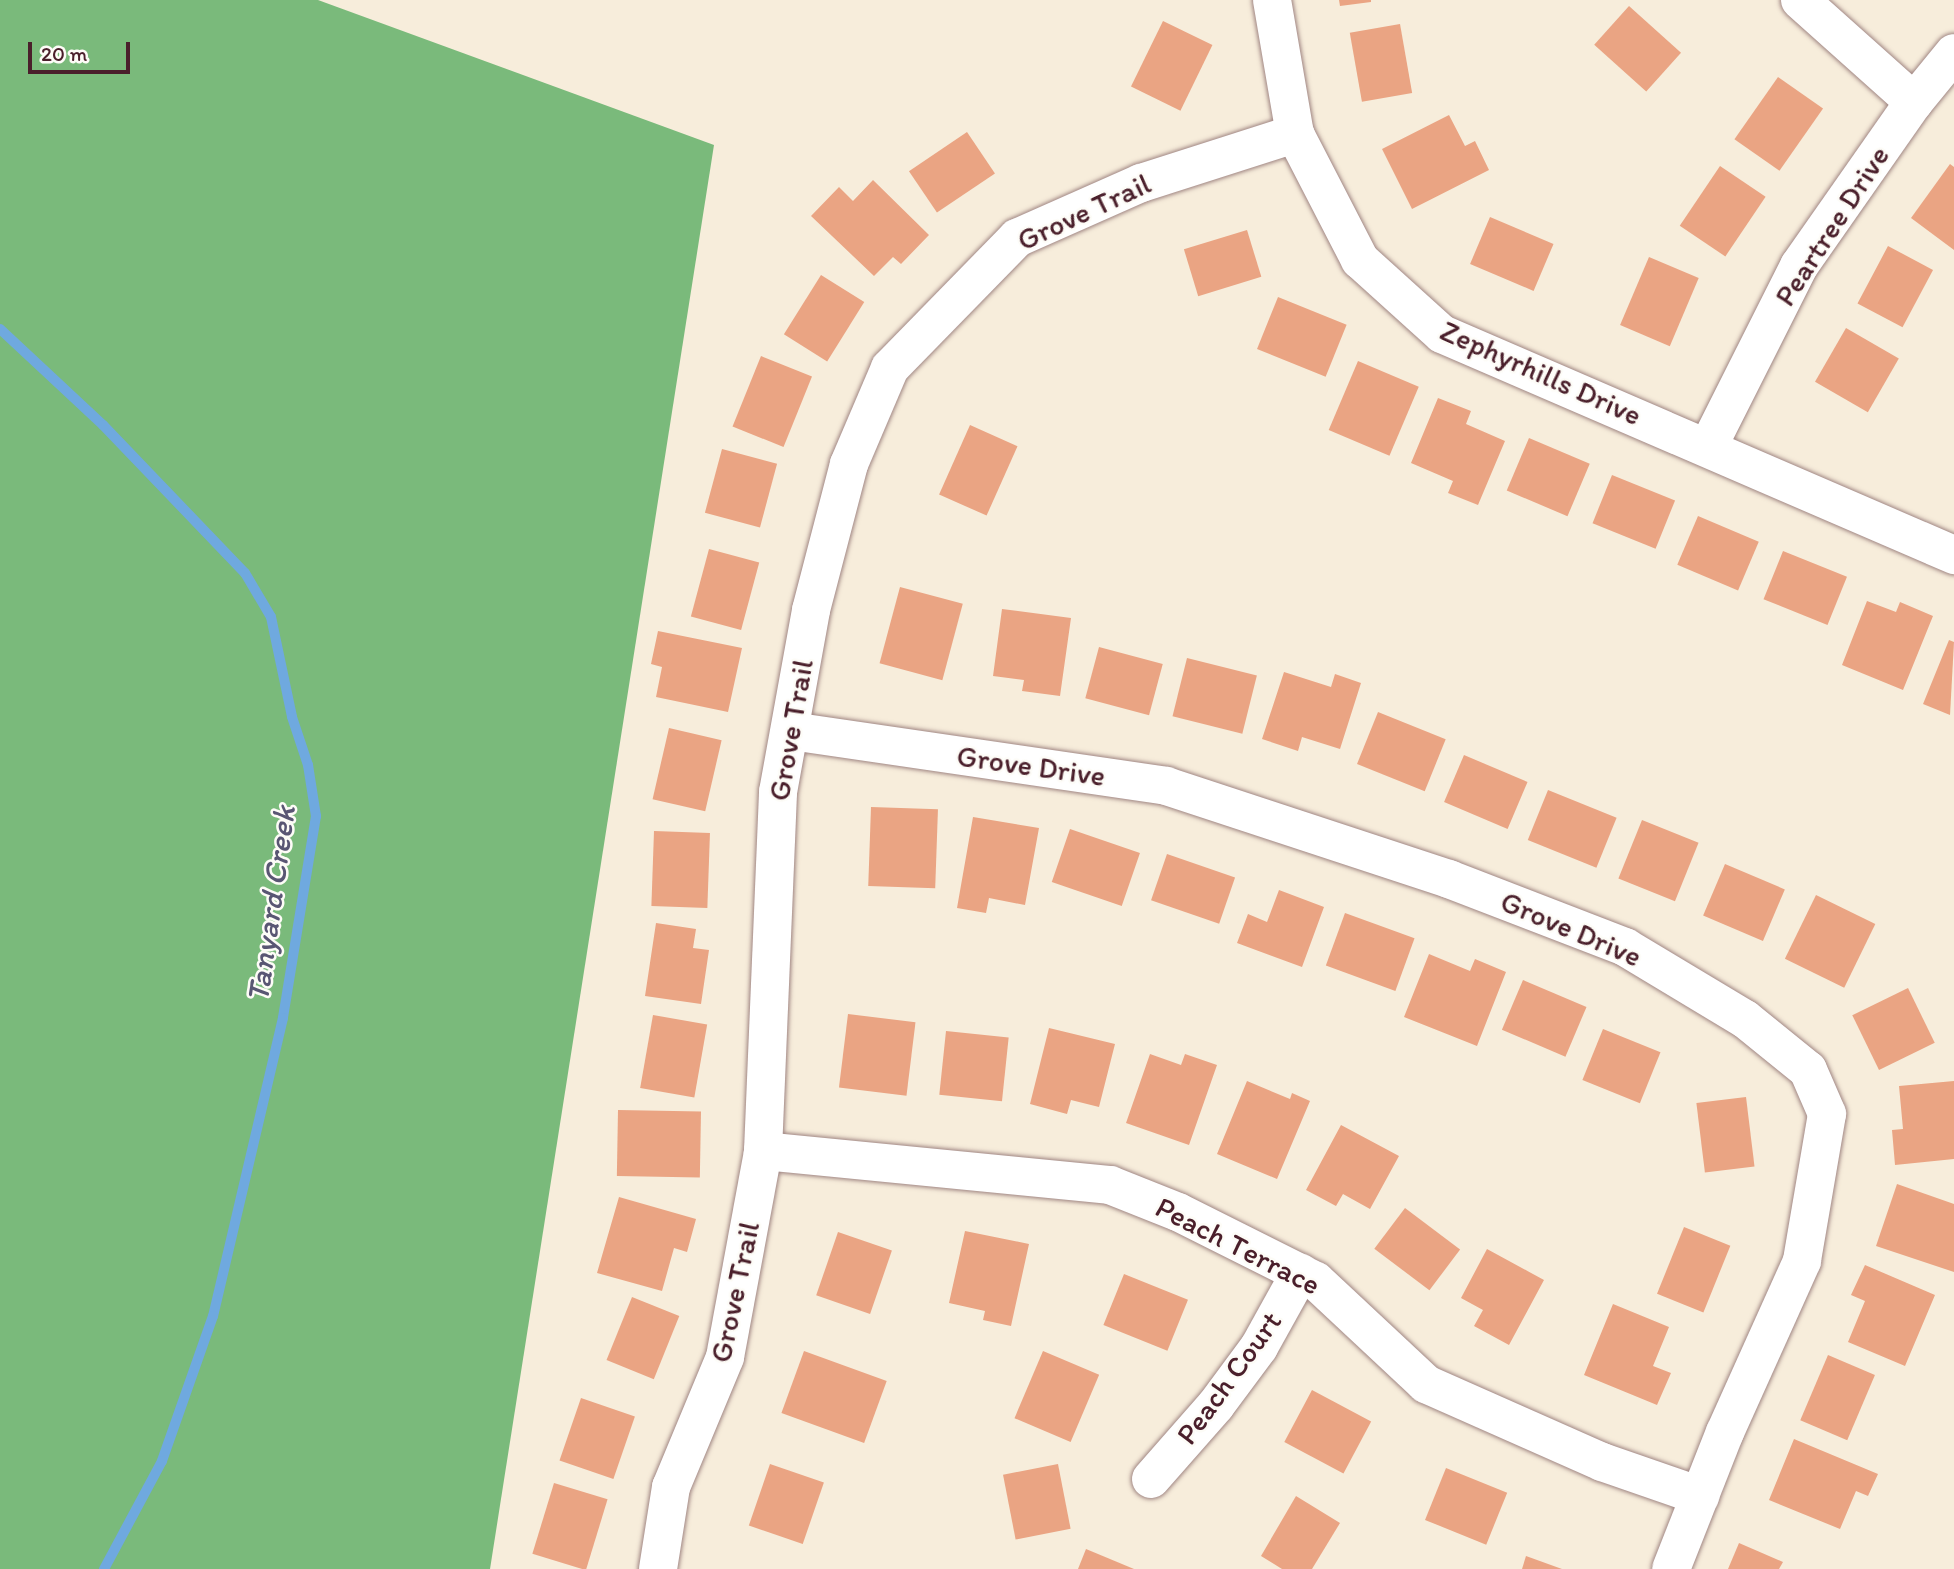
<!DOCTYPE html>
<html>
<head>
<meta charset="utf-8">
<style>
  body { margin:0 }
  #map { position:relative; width:1954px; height:1569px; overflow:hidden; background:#f7eddb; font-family:Itim,sans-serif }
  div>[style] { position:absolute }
  .forest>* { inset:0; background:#7aba7b }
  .stream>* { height:10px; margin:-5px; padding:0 5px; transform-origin:5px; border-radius:5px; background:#6fa9df }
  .building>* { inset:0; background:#eaa483; transform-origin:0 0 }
  .roads { filter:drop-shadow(0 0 2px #a08683) drop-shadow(0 0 2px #a08683) }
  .minor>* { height:38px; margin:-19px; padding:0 19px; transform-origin:19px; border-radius:19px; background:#fff }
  span { translate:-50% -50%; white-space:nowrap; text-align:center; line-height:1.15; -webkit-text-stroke:5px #fdfcf7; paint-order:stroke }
  .street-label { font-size:30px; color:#4a1f2b }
  .water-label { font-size:32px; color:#595673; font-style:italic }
  .scale { position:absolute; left:28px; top:42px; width:102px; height:32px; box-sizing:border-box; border:4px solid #4a1f2b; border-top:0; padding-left:9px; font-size:21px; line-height:24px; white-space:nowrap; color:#4a1f2b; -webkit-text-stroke:5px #fdfcf7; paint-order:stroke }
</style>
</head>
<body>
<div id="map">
  <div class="forest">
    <i style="clip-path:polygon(0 0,318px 0,714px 145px,490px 1569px,0 1569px)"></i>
  </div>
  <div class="stream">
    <i style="left:0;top:329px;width:141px;rotate:43deg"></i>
    <i style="left:103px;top:425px;width:205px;rotate:46.2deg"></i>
    <i style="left:245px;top:573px;width:51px;rotate:59.4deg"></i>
    <i style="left:271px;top:617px;width:102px;rotate:78.1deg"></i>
    <i style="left:292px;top:717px;width:51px;rotate:71.6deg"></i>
    <i style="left:308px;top:765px;width:52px;rotate:81.1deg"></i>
    <i style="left:316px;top:816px;width:205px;rotate:99.3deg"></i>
    <i style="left:283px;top:1018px;width:306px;rotate:103.2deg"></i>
    <i style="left:213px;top:1316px;width:154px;rotate:109.4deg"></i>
    <i style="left:162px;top:1461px;width:123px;rotate:118.2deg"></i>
  </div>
  <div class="building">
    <i style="clip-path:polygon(1339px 0,1371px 0,1371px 2px,1340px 6px)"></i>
    <i style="left:1629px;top:6px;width:70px;height:52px;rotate:42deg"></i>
    <i style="left:1163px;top:21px;width:55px;height:73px;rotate:26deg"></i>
    <i style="left:1400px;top:24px;width:70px;height:51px;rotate:80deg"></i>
    <i style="left:1778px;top:77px;width:55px;height:76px;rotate:35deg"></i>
    <i style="clip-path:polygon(1449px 115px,1465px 146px,1475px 141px,1489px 170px,1412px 209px,1382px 149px)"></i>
    <i style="left:967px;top:132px;width:50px;height:70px;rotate:56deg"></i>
    <i style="clip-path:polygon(1950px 164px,1954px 167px,1954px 250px,1911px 218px)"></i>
    <i style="left:1720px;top:166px;width:55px;height:72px;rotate:34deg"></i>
    <i style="clip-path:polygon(873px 180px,929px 235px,901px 264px,893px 257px,874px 276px,811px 216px,839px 187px,853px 201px)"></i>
    <i style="left:1490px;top:217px;width:69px;height:51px;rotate:23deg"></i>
    <i style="left:1247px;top:230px;width:49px;height:66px;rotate:73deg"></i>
    <i style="left:1888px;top:246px;width:51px;height:65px;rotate:28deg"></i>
    <i style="left:1649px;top:257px;width:54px;height:74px;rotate:23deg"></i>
    <i style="left:821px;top:275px;width:51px;height:70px;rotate:32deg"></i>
    <i style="left:1278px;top:297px;width:74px;height:56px;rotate:22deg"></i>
    <i style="left:1846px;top:328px;width:61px;height:62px;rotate:30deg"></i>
    <i style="left:761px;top:356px;width:55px;height:76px;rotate:22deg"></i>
    <i style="left:1358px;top:361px;width:66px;height:75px;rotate:23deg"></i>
    <i style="clip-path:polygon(1438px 398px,1471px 411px,1466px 424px,1505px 441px,1478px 505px,1448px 493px,1453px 481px,1411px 463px)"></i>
    <i style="left:970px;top:425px;width:52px;height:76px;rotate:24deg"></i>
    <i style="left:1529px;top:438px;width:66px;height:57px;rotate:23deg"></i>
    <i style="left:722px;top:449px;width:57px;height:66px;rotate:15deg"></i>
    <i style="left:1612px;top:475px;width:68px;height:52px;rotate:22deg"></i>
    <i style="left:1698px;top:516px;width:66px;height:53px;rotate:23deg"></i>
    <i style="left:709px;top:549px;width:52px;height:70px;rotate:15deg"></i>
    <i style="left:1783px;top:551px;width:69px;height:52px;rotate:22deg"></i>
    <i style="left:900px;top:587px;width:65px;height:79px;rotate:15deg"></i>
    <i style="clip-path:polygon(1867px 601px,1896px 612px,1900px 602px,1933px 616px,1903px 690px,1842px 665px)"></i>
    <i style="clip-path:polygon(1002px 609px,1071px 618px,1060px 696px,1022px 691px,1024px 680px,993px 676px)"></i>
    <i style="clip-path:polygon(658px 631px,742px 648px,728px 712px,656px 697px,662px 667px,651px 664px)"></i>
    <i style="clip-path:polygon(1949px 640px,1954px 642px,1950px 715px,1923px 704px)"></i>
    <i style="left:1099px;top:647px;width:66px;height:53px;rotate:15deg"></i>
    <i style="left:1187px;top:658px;width:72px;height:60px;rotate:14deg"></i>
    <i style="clip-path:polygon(1284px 672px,1331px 687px,1335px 674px,1361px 683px,1340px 749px,1302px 737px,1298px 751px,1262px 739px)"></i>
    <i style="left:1378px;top:712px;width:73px;height:56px;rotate:22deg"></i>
    <i style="left:669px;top:728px;width:54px;height:73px;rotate:13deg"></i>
    <i style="left:1464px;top:755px;width:69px;height:51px;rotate:23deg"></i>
    <i style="left:1548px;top:790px;width:74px;height:54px;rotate:22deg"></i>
    <i style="left:871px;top:807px;width:67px;height:79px;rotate:2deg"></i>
    <i style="clip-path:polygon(973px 817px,1039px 828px,1025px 905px,989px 898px,986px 913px,957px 908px)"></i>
    <i style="left:1642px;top:820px;width:61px;height:63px;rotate:22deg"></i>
    <i style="left:1070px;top:829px;width:74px;height:56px;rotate:19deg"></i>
    <i style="left:654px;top:831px;width:56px;height:75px;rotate:2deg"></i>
    <i style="left:1167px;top:854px;width:72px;height:49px;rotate:19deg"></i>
    <i style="left:1725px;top:864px;width:65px;height:56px;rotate:23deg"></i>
    <i style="clip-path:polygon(1279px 890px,1324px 907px,1302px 967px,1237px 943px,1248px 914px,1267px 922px)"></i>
    <i style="left:1816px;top:895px;width:66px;height:71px;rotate:26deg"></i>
    <i style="left:1345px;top:913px;width:74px;height:56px;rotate:20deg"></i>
    <i style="clip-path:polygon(656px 923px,696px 929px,693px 948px,709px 950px,701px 1004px,645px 996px)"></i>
    <i style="clip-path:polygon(1429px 954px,1470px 971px,1475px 959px,1506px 972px,1477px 1046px,1404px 1017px)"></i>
    <i style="left:1523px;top:980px;width:69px;height:54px;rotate:23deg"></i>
    <i style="left:1908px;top:988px;width:61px;height:62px;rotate:64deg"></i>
    <i style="left:848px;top:1014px;width:68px;height:74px;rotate:7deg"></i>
    <i style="left:653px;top:1015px;width:55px;height:74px;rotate:10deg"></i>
    <i style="clip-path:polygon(1049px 1028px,1115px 1044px,1099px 1107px,1071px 1100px,1067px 1114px,1030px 1104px)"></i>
    <i style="left:1603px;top:1029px;width:62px;height:55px;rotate:22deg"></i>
    <i style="left:946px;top:1031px;width:63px;height:64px;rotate:6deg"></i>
    <i style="clip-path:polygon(1150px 1054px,1181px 1065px,1185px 1054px,1217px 1065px,1189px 1145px,1126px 1123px)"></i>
    <i style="clip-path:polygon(1247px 1081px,1290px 1099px,1292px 1093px,1310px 1101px,1277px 1179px,1217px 1154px)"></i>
    <i style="clip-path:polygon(1954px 1081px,1954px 1159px,1895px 1165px,1892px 1130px,1903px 1129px,1899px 1086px)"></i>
    <i style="left:1746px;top:1097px;width:70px;height:50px;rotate:83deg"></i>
    <i style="left:618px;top:1110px;width:83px;height:66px;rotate:1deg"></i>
    <i style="clip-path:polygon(1341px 1125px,1399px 1156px,1370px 1209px,1343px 1194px,1336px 1206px,1306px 1190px)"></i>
    <i style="clip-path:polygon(1897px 1184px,1954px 1204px,1954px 1272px,1876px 1246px)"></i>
    <i style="clip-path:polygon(619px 1197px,696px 1219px,687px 1252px,674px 1248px,662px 1291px,597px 1273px)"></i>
    <i style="left:1405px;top:1208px;width:69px;height:51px;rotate:37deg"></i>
    <i style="left:1684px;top:1227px;width:50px;height:72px;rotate:22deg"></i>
    <i style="clip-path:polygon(965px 1231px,1029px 1244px,1011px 1326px,983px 1320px,985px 1311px,949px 1303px)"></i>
    <i style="left:838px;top:1232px;width:57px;height:67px;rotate:19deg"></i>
    <i style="clip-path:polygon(1487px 1249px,1544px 1280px,1509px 1345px,1474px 1326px,1483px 1310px,1461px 1298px)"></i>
    <i style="clip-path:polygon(1865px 1265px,1935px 1295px,1905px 1366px,1848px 1342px,1865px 1301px,1851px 1295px)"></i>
    <i style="left:1124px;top:1274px;width:69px;height:55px;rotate:22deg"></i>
    <i style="left:632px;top:1297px;width:51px;height:68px;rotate:22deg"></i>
    <i style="clip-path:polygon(1613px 1304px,1669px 1327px,1653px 1366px,1671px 1373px,1657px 1405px,1584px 1375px)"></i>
    <i style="left:804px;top:1351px;width:88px;height:66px;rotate:20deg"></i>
    <i style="left:1043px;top:1351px;width:61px;height:73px;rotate:23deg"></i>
    <i style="left:1828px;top:1355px;width:51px;height:71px;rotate:23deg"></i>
    <i style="left:1312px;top:1390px;width:67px;height:59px;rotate:28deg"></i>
    <i style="left:581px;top:1398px;width:57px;height:66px;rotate:19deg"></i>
    <i style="clip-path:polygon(1794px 1439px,1878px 1474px,1868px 1496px,1856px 1491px,1840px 1529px,1769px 1500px)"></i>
    <i style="left:770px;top:1464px;width:57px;height:65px;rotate:19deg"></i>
    <i style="left:1058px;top:1464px;width:66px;height:56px;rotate:79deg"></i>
    <i style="left:1446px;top:1468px;width:66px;height:56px;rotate:22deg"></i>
    <i style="left:554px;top:1483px;width:56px;height:74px;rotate:17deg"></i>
    <i style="clip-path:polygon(1296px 1496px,1340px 1523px,1312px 1569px,1282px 1569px,1261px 1556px)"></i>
    <i style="clip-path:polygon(1739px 1543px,1783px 1562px,1779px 1569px,1728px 1569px)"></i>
    <i style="clip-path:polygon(1086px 1549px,1134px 1569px,1078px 1569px)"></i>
    <i style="clip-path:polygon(1526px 1556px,1562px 1569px,1522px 1569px)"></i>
  </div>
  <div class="roads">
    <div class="minor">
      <i style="left:1272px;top:0;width:136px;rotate:80.3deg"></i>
      <i style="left:1295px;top:134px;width:142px;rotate:62.7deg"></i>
      <i style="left:1360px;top:260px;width:110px;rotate:42.1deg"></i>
      <i style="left:1442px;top:334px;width:558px;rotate:23.35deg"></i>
      <i style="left:1800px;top:0;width:153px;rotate:41.8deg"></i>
      <i style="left:1708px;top:447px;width:203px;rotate:-63.3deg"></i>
      <i style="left:1799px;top:266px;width:200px;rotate:-55deg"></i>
      <i style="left:1914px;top:102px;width:63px;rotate:-50.8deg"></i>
      <i style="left:791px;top:731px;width:379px;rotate:8.3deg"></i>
      <i style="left:1166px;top:786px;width:298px;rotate:18.2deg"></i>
      <i style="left:1449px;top:879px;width:189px;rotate:21.1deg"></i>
      <i style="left:1625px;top:947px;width:140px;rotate:31deg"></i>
      <i style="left:1745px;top:1019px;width:81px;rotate:39deg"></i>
      <i style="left:1808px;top:1070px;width:48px;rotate:66.6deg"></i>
      <i style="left:1827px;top:1114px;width:149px;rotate:99.7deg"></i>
      <i style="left:1802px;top:1261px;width:188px;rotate:114.2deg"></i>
      <i style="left:1725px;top:1432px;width:147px;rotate:111.5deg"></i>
      <i style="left:763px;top:1151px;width:349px;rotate:5.6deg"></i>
      <i style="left:1110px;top:1185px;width:73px;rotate:21.7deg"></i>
      <i style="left:1178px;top:1212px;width:154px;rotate:26.6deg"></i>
      <i style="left:1316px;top:1281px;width:151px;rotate:43.1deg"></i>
      <i style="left:1426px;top:1384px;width:193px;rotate:23.9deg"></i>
      <i style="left:1602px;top:1462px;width:104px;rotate:19.1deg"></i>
      <i style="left:1151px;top:1479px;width:98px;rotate:-48.7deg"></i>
      <i style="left:1216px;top:1405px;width:72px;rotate:-53.4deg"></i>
      <i style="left:1259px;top:1347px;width:85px;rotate:-61deg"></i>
      <i style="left:658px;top:1569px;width:83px;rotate:-81deg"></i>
      <i style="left:671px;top:1487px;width:141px;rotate:-67.4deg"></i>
      <i style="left:725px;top:1357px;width:209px;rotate:-79.5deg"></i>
      <i style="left:763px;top:1151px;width:359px;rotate:-87.6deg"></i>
      <i style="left:778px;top:792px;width:185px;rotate:-79.7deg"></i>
      <i style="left:811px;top:610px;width:151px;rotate:-75.4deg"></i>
      <i style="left:849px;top:464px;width:104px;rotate:-66.9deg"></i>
      <i style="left:890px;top:368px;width:182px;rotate:-45.7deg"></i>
      <i style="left:1017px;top:238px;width:136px;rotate:-23.9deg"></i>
      <i style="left:1141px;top:183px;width:162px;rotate:-17.7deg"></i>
    </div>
  </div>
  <div class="street-label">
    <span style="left:1084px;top:212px;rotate:-25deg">Grove Trail</span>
    <span style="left:1832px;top:226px;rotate:-57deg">Peartree Drive</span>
    <span style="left:1541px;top:373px;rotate:24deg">Zephyrhills Drive</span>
    <span style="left:791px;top:730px;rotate:-80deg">Grove Trail</span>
    <span style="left:1031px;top:766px;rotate:8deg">Grove Drive</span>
    <span style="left:1571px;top:929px;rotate:23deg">Grove Drive</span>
    <span style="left:1238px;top:1246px;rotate:27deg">Peach Terrace</span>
    <span style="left:735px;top:1292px;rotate:-78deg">Grove Trail</span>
    <span style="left:1229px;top:1378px;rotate:-54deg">Peach Court</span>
  </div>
  <div class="water-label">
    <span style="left:271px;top:904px;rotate:-82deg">Tanyard Creek</span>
  </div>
  <div class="scale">20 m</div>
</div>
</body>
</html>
